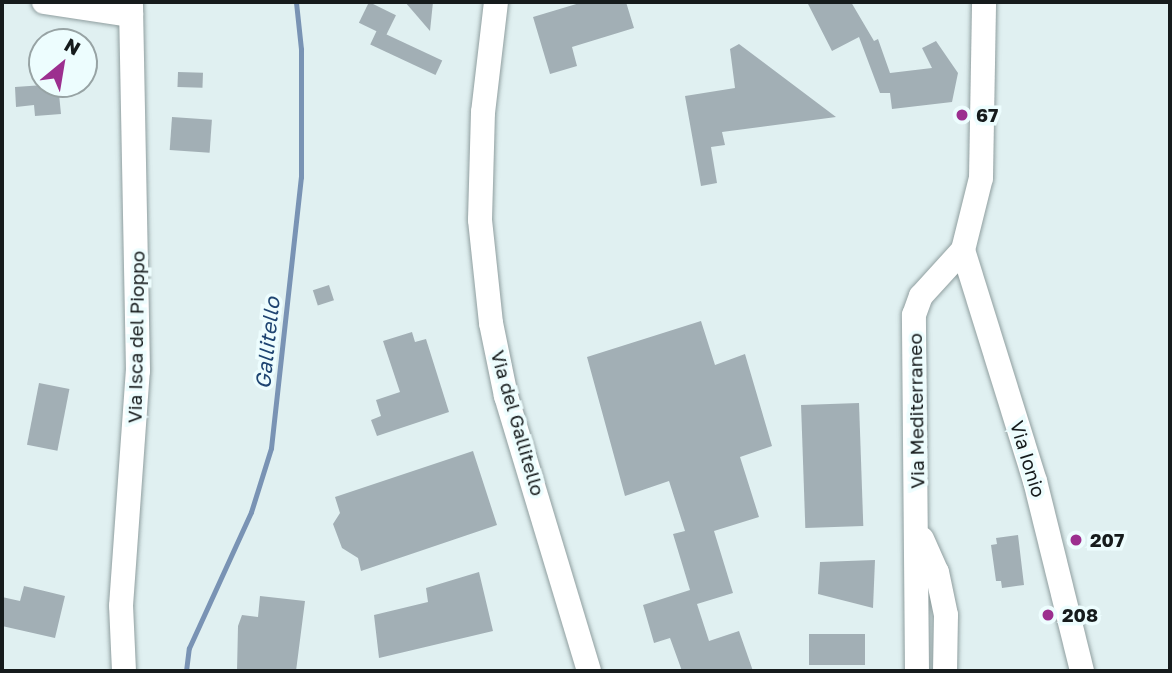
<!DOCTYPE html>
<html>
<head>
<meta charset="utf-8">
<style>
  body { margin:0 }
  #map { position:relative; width:1172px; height:673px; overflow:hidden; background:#e0f0f1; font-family:"Golos Text",sans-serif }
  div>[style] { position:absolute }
  .stream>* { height:5px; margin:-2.5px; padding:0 2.5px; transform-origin:2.5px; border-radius:2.5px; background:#7993b4 }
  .building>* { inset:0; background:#a2afb5; transform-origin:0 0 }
  .roads { filter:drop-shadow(0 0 2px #8f9e9f) drop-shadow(0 0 2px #8f9e9f) }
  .minor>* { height:24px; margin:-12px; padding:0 12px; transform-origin:12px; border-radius:12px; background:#fff }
  .dots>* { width:19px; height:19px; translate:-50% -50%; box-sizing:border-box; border:4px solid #edfdfe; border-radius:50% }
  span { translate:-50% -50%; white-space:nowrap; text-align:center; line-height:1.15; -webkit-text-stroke:7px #edfdfe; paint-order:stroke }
  .poi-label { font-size:19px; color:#161b1c; font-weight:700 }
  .left { translate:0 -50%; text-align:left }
  .street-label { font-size:19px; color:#161b1c }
  .water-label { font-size:21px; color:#1e4471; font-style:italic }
  .frame { position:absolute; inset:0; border:4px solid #161b1c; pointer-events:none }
  .north { position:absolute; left:28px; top:28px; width:70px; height:70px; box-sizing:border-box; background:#edfdfe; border:2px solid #97a3a4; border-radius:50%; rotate:30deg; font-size:19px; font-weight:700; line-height:28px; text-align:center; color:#161b1c }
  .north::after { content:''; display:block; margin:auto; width:24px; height:32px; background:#9c2f8f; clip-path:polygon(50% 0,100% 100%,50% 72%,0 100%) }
</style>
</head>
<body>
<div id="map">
  <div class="stream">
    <i style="left:186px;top:671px;width:23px;rotate:-83deg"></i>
    <i style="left:189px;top:648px;width:149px;rotate:-65.5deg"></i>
    <i style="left:251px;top:512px;width:67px;rotate:-72.6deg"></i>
    <i style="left:271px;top:448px;width:273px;rotate:-83.7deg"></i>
    <i style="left:301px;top:177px;width:128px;rotate:-90deg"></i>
    <i style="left:301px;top:49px;width:47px;rotate:-96.1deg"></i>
  </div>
  <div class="building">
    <i style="left:369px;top:2px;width:30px;height:23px;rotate:26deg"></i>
    <i style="clip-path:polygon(405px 2px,433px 2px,430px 31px)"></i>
    <i style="clip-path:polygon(583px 2px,626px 2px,634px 28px,572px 47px,577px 66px,550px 74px,533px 17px)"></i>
    <i style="clip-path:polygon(807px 2px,851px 2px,874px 41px,878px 39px,890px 73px,932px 68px,922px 48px,936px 41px,958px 73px,952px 102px,892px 109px,890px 93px,880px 93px,859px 37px,832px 51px)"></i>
    <i style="left:377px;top:30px;width:72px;height:16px;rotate:25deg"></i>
    <i style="clip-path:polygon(739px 44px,836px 117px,722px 132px,725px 145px,711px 147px,717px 183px,701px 186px,685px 96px,735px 88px,730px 49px)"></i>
    <i style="left:178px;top:72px;width:25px;height:15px;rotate:2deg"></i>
    <i style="clip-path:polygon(58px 84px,61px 114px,35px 116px,34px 105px,16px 107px,15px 87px)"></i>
    <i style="left:172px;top:117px;width:40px;height:33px;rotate:4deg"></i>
    <i style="left:329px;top:285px;width:16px;height:17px;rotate:72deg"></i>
    <i style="clip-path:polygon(701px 321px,715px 365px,745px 354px,772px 446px,740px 457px,759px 517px,714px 531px,733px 593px,697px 604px,709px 641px,739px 631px,753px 671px,682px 671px,670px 638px,654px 643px,643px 605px,690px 590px,673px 534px,685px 531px,669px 481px,625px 496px,587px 357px)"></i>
    <i style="clip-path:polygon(412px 332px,415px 342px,426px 339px,449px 412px,377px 436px,371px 420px,381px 416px,376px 400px,400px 392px,383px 341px)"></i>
    <i style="left:39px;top:383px;width:31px;height:63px;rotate:11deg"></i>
    <i style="left:859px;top:403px;width:123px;height:58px;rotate:88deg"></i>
    <i style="clip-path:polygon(473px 451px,497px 525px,361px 571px,358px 558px,342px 548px,333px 524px,340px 513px,335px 497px)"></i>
    <i style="clip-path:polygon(1018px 535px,1024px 585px,1002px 588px,1001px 581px,996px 581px,991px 545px,997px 544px,996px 538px)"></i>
    <i style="clip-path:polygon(875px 560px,873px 608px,818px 594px,820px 562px)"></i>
    <i style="clip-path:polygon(479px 572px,493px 631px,379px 658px,374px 615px,428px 602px,426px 588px)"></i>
    <i style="clip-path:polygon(24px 586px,65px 596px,55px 638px,2px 626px,2px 597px,20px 601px)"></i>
    <i style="clip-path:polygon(260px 596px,305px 601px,296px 671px,237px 671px,238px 626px,242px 615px,258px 617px)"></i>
    <i style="left:809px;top:634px;width:56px;height:31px"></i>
  </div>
  <div class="roads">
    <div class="minor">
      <i style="left:44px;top:2px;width:88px;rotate:8.5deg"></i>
      <i style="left:496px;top:2px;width:111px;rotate:96.7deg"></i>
      <i style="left:483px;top:112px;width:108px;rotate:91.6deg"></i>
      <i style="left:480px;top:220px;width:104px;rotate:83.9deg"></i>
      <i style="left:491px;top:323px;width:75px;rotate:78.4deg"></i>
      <i style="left:506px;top:396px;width:287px;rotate:73.2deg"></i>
      <i style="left:963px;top:250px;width:242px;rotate:72.7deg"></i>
      <i style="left:1035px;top:481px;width:196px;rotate:76.1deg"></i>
      <i style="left:922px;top:539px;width:36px;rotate:66deg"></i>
      <i style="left:937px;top:572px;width:44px;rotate:78.2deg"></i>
      <i style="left:946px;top:615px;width:56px;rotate:91deg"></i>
      <i style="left:124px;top:671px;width:65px;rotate:-92.6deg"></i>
      <i style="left:121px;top:606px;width:236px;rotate:-85.9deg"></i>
      <i style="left:138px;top:371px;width:369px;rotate:-91.1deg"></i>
      <i style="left:917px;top:671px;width:356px;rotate:-90.5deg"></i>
      <i style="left:914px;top:315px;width:20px;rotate:-70deg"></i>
      <i style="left:921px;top:296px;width:62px;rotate:-47.6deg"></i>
      <i style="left:963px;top:250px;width:74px;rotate:-76deg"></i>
      <i style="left:981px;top:178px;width:176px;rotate:-89deg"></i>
    </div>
  </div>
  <div class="dots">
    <i style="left:962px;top:115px;background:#9c2f8f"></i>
    <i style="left:1076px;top:540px;background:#9c2f8f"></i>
    <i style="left:1048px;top:615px;background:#9c2f8f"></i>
  </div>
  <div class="poi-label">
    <span class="left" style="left:976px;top:115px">67</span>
    <span class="left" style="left:1090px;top:540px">207</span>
    <span class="left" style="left:1062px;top:615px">208</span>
  </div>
  <div class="street-label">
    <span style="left:136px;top:337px;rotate:-89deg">Via Isca del Pioppo</span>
    <span style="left:916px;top:411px;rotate:-91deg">Via Mediterraneo</span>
    <span style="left:518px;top:423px;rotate:74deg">Via del Gallitello</span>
    <span style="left:1028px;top:459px;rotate:73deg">Via Ionio</span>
  </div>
  <div class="water-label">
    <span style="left:267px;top:343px;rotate:-84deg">Gallitello</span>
  </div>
  <div class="frame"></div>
  <div class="north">N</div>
</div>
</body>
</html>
